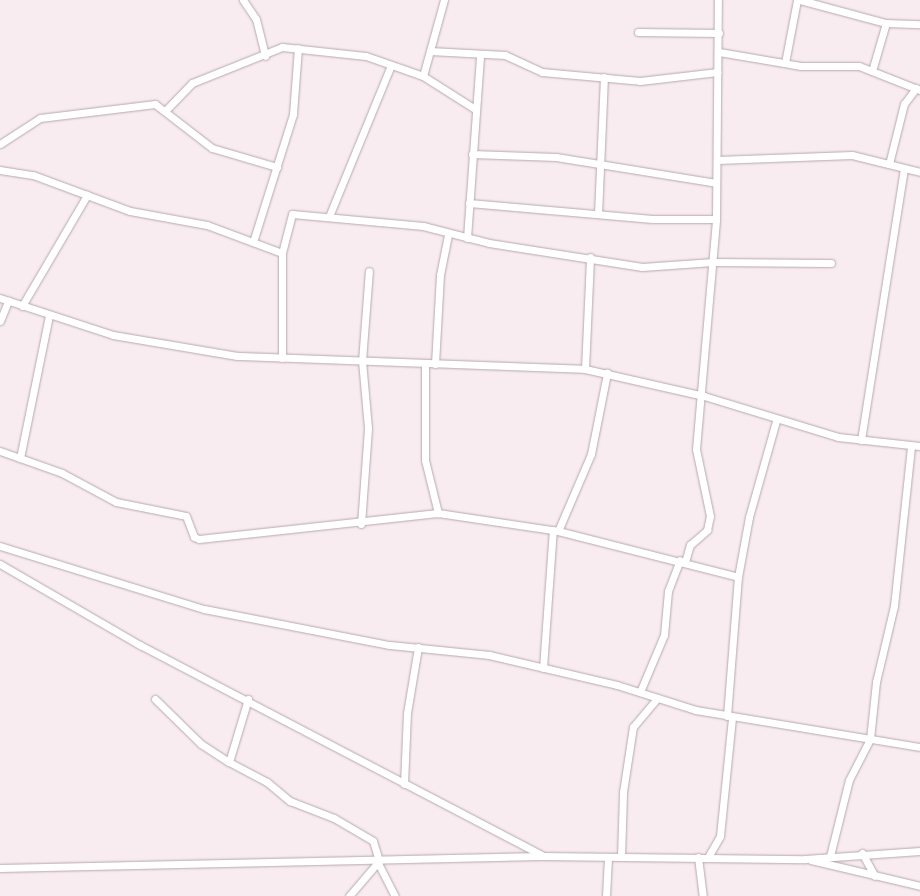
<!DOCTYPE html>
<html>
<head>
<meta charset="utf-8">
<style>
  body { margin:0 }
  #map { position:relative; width:920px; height:896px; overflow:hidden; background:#f9ecf1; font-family:Barlow,sans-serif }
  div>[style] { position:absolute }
  .roads { filter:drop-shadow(0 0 1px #b5a9ae) drop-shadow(0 0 1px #b5a9ae) }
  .street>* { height:7px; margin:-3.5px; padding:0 3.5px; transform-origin:3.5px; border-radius:3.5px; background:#fff }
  span { translate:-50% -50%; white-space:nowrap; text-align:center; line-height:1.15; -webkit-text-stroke:5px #fff; paint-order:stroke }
</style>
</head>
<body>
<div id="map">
  <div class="roads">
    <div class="street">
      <i style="left:243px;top:0;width:23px;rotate:56deg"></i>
      <i style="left:256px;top:19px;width:38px;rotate:76deg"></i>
      <i style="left:800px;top:0;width:89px;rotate:15deg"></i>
      <i style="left:886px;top:23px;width:50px;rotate:106.3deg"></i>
      <i style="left:886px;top:23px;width:34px;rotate:2deg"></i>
      <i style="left:638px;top:32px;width:81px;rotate:0.7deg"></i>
      <i style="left:430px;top:51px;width:75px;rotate:3.1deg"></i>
      <i style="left:505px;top:55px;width:41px;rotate:24.7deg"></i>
      <i style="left:542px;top:72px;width:98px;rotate:5.2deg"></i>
      <i style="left:640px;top:81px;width:78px;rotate:-6.7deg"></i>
      <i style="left:719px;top:52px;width:83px;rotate:9.7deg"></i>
      <i style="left:801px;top:66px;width:58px"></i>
      <i style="left:859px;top:66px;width:66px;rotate:21.5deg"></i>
      <i style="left:785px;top:63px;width:64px;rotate:-79.2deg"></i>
      <i style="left:423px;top:76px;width:79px;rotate:-74.6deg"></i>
      <i style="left:165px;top:111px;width:39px;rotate:-46deg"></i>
      <i style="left:192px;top:83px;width:97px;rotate:-21.8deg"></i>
      <i style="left:282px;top:47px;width:84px;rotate:6.1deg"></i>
      <i style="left:366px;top:56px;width:60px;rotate:19.3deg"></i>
      <i style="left:423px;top:76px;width:62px;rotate:32.4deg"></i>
      <i style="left:0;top:144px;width:48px;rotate:-33deg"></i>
      <i style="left:40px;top:118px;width:116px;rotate:-6.9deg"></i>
      <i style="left:155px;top:104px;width:72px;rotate:37.7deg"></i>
      <i style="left:212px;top:148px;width:68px;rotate:16.3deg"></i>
      <i style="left:472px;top:154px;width:84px;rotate:2deg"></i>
      <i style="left:556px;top:157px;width:162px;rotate:9.2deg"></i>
      <i style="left:717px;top:160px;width:135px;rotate:-2.1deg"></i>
      <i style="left:852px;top:155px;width:70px;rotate:14deg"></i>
      <i style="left:889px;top:164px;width:62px;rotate:-76deg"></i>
      <i style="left:904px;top:104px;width:20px;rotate:-53deg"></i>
      <i style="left:0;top:170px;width:33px;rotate:9deg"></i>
      <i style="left:33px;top:175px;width:103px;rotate:20.4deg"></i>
      <i style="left:130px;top:211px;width:78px;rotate:10.3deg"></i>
      <i style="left:207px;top:225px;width:80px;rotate:20.5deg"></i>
      <i style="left:469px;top:203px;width:184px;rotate:5deg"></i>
      <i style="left:652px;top:219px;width:64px"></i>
      <i style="left:330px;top:214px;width:161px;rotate:-67.7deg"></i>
      <i style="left:598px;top:214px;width:137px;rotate:-87.5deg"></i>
      <i style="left:467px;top:238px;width:183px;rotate:-85.9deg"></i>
      <i style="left:253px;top:242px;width:134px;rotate:-72.6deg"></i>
      <i style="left:293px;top:114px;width:66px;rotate:-85.7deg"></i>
      <i style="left:0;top:298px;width:119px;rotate:18.1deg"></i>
      <i style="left:113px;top:335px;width:126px;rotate:9.6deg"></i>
      <i style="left:237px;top:356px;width:348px;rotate:2.1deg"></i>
      <i style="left:585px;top:369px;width:122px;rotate:12.8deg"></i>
      <i style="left:704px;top:396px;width:140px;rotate:17deg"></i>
      <i style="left:838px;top:437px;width:82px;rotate:6.3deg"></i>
      <i style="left:22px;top:306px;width:129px;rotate:-59.6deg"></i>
      <i style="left:0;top:321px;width:22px;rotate:-68deg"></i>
      <i style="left:282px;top:358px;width:105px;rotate:-90deg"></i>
      <i style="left:282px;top:253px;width:40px;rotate:-75.6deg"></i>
      <i style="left:292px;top:214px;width:132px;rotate:5.2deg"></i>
      <i style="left:423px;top:226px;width:68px;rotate:14.4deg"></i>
      <i style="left:489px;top:243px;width:155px;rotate:8.9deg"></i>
      <i style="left:642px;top:267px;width:71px;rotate:-4deg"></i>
      <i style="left:713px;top:262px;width:118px;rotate:0.5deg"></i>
      <i style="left:435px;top:364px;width:89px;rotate:-86.8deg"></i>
      <i style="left:440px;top:275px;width:41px;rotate:-78.7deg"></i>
      <i style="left:425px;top:365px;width:95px;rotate:90deg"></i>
      <i style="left:425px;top:460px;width:55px;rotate:76.2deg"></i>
      <i style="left:585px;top:369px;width:112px;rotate:-87.4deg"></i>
      <i style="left:861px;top:440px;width:274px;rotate:-81deg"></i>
      <i style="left:0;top:451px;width:66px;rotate:19.5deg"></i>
      <i style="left:62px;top:473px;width:61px;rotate:28.2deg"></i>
      <i style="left:116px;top:502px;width:71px;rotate:11.3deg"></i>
      <i style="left:186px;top:516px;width:22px;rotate:69deg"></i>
      <i style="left:194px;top:537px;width:5px;rotate:22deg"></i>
      <i style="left:199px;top:539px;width:240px;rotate:-6.2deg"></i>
      <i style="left:438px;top:513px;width:121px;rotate:8.5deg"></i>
      <i style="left:558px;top:531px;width:186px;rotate:14.3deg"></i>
      <i style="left:20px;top:458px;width:146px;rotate:-78.5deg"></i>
      <i style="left:361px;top:524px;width:96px;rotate:-85.8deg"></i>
      <i style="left:368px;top:428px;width:67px;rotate:-95.1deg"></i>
      <i style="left:362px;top:361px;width:90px;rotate:-85.6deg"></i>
      <i style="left:558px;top:531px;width:84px;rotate:-66.8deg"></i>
      <i style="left:591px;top:454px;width:83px;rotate:-78.8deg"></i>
      <i style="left:0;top:546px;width:214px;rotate:17.2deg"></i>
      <i style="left:204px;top:609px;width:189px;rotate:11deg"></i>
      <i style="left:390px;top:645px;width:100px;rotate:5.8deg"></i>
      <i style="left:489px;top:655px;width:131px;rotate:13.2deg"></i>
      <i style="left:617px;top:685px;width:83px;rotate:17.6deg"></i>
      <i style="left:696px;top:710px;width:227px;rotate:9.4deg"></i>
      <i style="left:685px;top:562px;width:18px;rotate:-74deg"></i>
      <i style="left:690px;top:545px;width:23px;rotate:-41deg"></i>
      <i style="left:707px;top:530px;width:14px;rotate:-78deg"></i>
      <i style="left:710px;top:516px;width:68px;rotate:-101.8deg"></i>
      <i style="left:696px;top:449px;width:231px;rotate:-85deg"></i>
      <i style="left:716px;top:219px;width:219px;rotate:-89.5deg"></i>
      <i style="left:0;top:564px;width:162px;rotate:30.1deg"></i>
      <i style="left:140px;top:645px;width:453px;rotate:27.6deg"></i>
      <i style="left:543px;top:668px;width:138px;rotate:-85.9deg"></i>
      <i style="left:640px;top:692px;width:62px;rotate:-67.2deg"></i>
      <i style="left:664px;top:635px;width:44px;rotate:-84.8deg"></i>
      <i style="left:668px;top:591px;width:33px;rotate:-69deg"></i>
      <i style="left:155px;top:699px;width:64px;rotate:44.4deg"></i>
      <i style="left:201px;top:744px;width:33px;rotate:33deg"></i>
      <i style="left:229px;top:762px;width:43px;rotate:27.8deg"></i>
      <i style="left:267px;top:782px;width:30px;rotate:40deg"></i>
      <i style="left:290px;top:801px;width:47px;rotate:21.1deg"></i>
      <i style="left:334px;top:818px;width:45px;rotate:30.5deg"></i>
      <i style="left:373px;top:841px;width:21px;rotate:73deg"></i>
      <i style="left:379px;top:861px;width:46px;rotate:130.6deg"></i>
      <i style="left:727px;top:716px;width:139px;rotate:-85.5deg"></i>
      <i style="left:738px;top:577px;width:61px;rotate:-79.6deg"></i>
      <i style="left:749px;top:517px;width:100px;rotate:-74.3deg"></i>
      <i style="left:229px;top:762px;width:66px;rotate:-73.2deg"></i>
      <i style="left:404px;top:784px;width:71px;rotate:-87.6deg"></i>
      <i style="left:407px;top:713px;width:67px;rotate:-80.5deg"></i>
      <i style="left:862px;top:853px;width:26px;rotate:61deg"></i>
      <i style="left:830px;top:856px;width:78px;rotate:-76deg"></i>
      <i style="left:849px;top:780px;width:46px;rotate:-62.9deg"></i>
      <i style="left:870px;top:739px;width:57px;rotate:-84deg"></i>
      <i style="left:876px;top:682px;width:78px;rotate:-76.7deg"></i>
      <i style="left:894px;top:606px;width:161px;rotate:-83.9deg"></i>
      <i style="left:621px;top:857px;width:65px;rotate:-88.2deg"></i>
      <i style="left:623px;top:792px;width:66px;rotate:-81.3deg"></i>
      <i style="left:633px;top:727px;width:38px;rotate:-50deg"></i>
      <i style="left:698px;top:857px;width:39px;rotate:83deg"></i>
      <i style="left:708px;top:857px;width:24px;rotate:-60deg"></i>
      <i style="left:720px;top:836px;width:120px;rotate:-84.2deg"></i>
      <i style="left:811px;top:860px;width:112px;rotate:13.4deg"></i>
      <i style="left:378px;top:863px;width:37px;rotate:63deg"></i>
      <i style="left:0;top:868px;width:542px;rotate:-1.27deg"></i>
      <i style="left:542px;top:856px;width:263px;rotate:0.7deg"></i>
      <i style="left:805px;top:859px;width:115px;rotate:-4deg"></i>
      <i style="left:606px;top:896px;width:39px;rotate:-87deg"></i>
    </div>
  </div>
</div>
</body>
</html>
